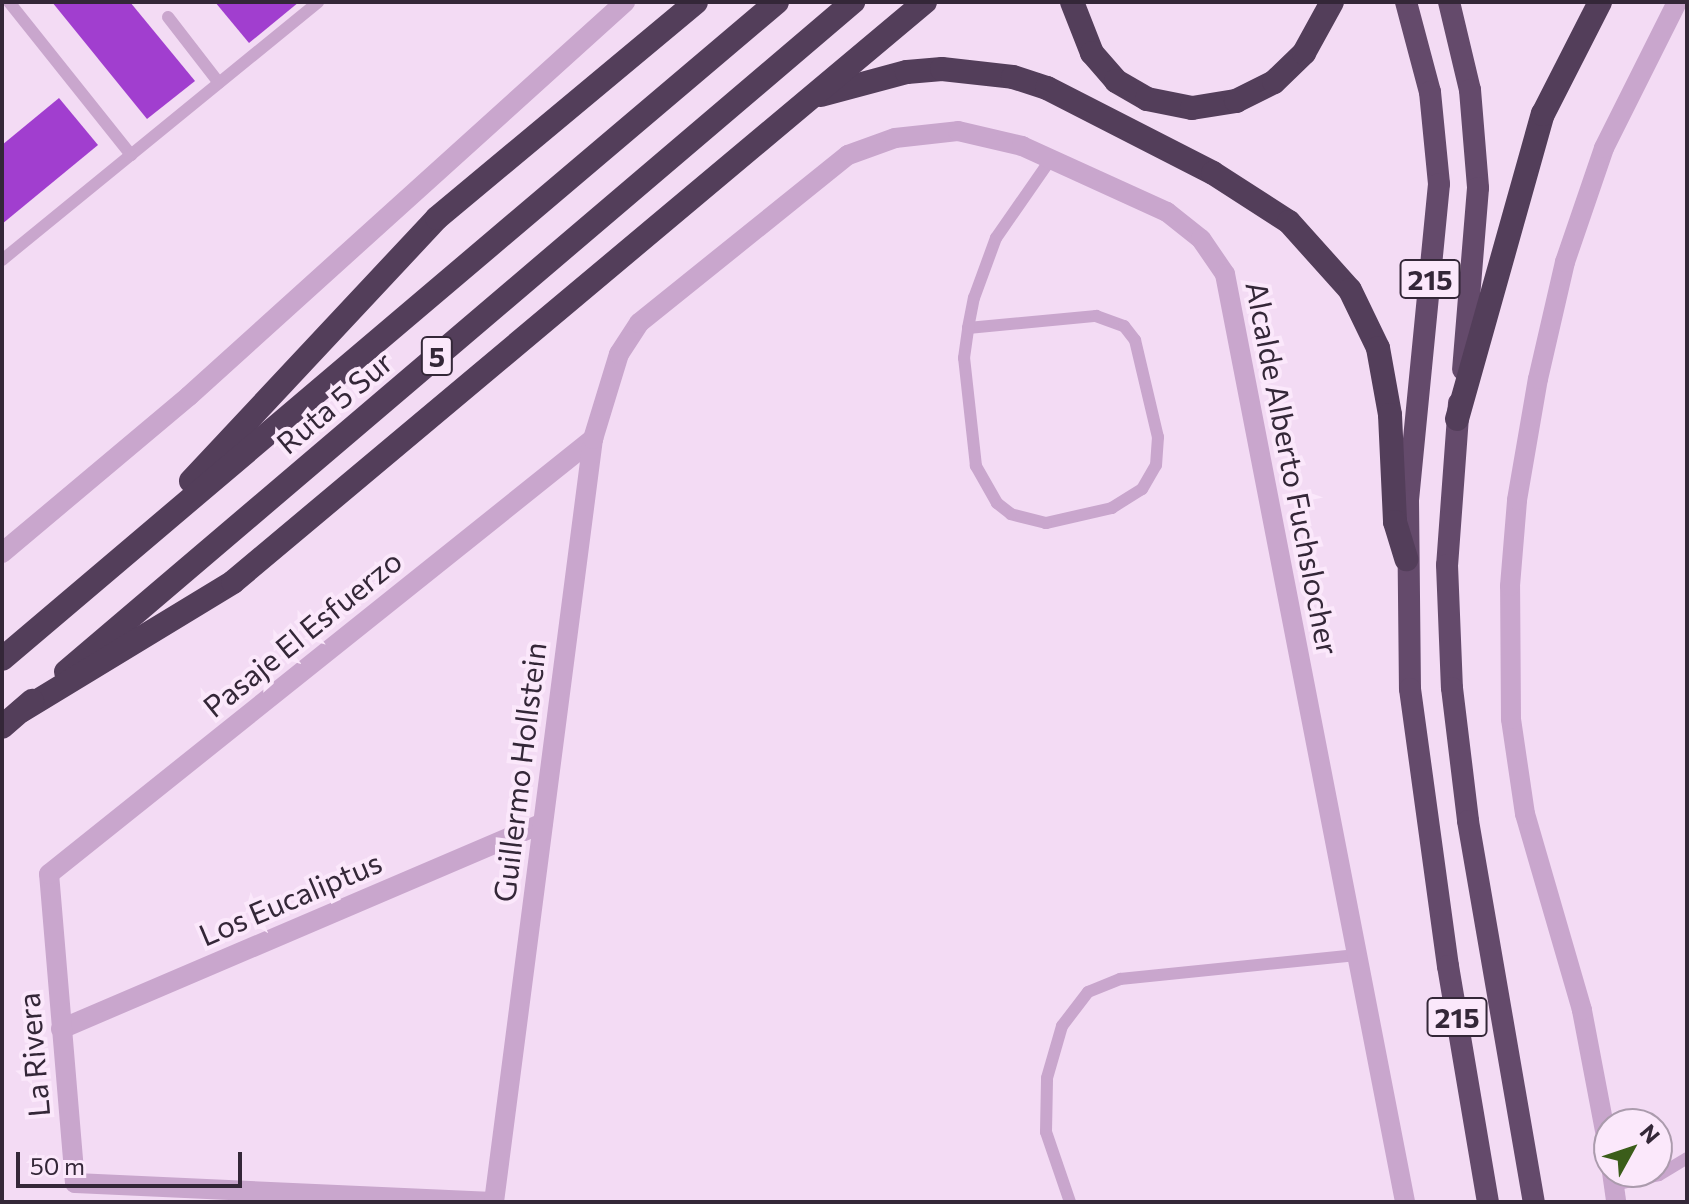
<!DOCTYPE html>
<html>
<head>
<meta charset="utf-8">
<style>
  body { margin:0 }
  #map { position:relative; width:1689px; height:1204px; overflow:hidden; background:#f3dbf4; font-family:Commissioner,sans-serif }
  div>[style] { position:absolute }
  .building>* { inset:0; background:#a13ecf }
  .service>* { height:12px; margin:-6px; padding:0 6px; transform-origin:6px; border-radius:6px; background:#c9a6cd }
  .minor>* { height:20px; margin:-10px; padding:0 10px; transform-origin:10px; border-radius:10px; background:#c9a6cd }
  .tertiary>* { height:20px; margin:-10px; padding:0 10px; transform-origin:10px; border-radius:10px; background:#c9a6cd }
  .trunk>* { height:22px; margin:-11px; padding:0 11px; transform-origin:11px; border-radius:11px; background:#644a6b }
  .motorway>* { height:24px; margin:-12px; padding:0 12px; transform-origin:12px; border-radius:12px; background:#533e5a }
  span { translate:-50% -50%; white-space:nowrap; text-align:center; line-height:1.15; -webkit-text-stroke:8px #fbe8fb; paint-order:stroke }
  .shield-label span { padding:2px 6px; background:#fbe8fb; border:2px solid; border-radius:6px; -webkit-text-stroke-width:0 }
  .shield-label { font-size:28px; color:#342738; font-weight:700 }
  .street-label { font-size:30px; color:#342738 }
  .frame { position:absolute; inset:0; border:4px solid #342738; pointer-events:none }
  .north { position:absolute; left:1593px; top:1108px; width:80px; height:80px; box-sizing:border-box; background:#fbe8fb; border:2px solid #ab9bad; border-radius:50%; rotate:50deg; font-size:22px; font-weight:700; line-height:32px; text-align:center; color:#342738 }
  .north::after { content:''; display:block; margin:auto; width:28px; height:36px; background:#3b5d1a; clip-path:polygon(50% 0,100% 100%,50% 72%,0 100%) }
  .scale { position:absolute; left:16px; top:1152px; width:226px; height:36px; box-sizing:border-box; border:4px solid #342738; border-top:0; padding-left:10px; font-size:24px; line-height:28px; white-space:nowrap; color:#342738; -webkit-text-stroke:6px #fbe8fb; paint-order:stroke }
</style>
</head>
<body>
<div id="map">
  <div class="building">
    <i style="clip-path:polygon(52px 2px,130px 2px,195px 81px,147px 119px)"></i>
    <i style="clip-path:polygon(215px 2px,299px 2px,249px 43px)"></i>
    <i style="clip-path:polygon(59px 98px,98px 145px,2px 224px,2px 145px)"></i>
  </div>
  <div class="service">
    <i style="left:9px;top:2px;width:196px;rotate:51.4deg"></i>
    <i style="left:168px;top:17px;width:83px;rotate:52.3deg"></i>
    <i style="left:2px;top:260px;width:408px;rotate:-39.2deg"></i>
    <i style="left:968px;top:328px;width:129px;rotate:-5.4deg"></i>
    <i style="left:1096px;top:316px;width:30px;rotate:20deg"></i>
    <i style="left:1124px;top:326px;width:18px;rotate:52deg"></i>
    <i style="left:1135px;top:340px;width:100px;rotate:76.7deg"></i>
    <i style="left:1158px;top:437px;width:28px;rotate:94deg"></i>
    <i style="left:1156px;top:465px;width:28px;rotate:120deg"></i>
    <i style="left:1142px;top:489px;width:36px;rotate:148deg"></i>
    <i style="left:1112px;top:508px;width:68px;rotate:167.2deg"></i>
    <i style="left:1046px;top:523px;width:36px;rotate:-166deg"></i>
    <i style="left:1011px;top:514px;width:18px;rotate:-142deg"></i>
    <i style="left:997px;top:503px;width:43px;rotate:-119.6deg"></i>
    <i style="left:976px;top:466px;width:109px;rotate:-96.3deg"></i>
    <i style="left:964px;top:358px;width:30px;rotate:-82deg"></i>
    <i style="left:968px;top:328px;width:31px;rotate:-79deg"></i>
    <i style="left:974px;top:298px;width:64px;rotate:-69.9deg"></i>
    <i style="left:996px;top:238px;width:96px;rotate:-55.2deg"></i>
    <i style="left:1614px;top:1185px;width:46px;rotate:-12.5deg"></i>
    <i style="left:1659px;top:1175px;width:33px;rotate:-31deg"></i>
    <i style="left:1070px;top:1202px;width:74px;rotate:-108.9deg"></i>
    <i style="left:1046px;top:1132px;width:54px;rotate:-88.9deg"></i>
    <i style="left:1047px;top:1078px;width:54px;rotate:-73.9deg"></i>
    <i style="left:1062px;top:1026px;width:43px;rotate:-52.6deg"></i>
    <i style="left:1088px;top:992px;width:35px;rotate:-22deg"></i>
    <i style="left:1120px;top:979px;width:238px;rotate:-5.8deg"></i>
  </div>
  <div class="minor">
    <i style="left:2px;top:553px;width:244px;rotate:-40deg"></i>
    <i style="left:189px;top:396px;width:588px;rotate:-42.1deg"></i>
    <i style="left:61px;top:1029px;width:524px;rotate:-23.14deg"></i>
    <i style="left:493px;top:1202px;width:418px;rotate:-177.4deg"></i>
    <i style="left:75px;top:1183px;width:310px;rotate:-94.8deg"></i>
    <i style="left:49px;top:874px;width:697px;rotate:-38.65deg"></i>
    <i style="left:494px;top:1202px;width:769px;rotate:-82.61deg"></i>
    <i style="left:593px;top:439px;width:89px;rotate:-73deg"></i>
    <i style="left:619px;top:354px;width:37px;rotate:-57deg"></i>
    <i style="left:639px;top:323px;width:268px;rotate:-38.8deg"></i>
    <i style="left:848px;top:155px;width:50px;rotate:-19.9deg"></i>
    <i style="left:895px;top:138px;width:63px;rotate:-6.3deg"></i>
    <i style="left:958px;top:131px;width:66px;rotate:13.2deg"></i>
    <i style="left:1022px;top:146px;width:159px;rotate:24.5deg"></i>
    <i style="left:1167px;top:212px;width:43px;rotate:38.5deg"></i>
    <i style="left:1201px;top:239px;width:42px;rotate:55.6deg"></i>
    <i style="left:1225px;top:274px;width:945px;rotate:79.02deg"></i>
  </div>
  <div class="tertiary">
    <i style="left:1609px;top:1152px;width:145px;rotate:-100.8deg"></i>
    <i style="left:1582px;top:1010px;width:204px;rotate:-106.2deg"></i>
    <i style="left:1525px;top:814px;width:96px;rotate:-98.4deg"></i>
    <i style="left:1511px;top:719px;width:133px;rotate:-90.4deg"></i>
    <i style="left:1510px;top:586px;width:86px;rotate:-85.3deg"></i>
    <i style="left:1517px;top:500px;width:123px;rotate:-80.2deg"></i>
    <i style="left:1538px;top:379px;width:120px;rotate:-77deg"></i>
    <i style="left:1565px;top:262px;width:120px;rotate:-71.1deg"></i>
    <i style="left:1604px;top:148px;width:163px;rotate:-63.4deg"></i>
    <i style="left:1612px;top:1172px;width:30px;rotate:82deg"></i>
  </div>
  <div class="trunk">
    <i style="left:1406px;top:2px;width:93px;rotate:75.1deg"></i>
    <i style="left:1430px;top:92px;width:92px;rotate:84.4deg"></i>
    <i style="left:1439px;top:184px;width:319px;rotate:95.6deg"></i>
    <i style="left:1408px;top:501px;width:188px;rotate:89.4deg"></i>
    <i style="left:1410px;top:689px;width:280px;rotate:82.2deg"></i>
    <i style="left:1448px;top:966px;width:239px;rotate:80.4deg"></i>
    <i style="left:1449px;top:2px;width:90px;rotate:76.6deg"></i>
    <i style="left:1470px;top:90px;width:98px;rotate:85.3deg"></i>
    <i style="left:1478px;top:188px;width:182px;rotate:94.7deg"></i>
    <i style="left:1459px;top:403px;width:162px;rotate:94.2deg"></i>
    <i style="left:1447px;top:565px;width:123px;rotate:87.7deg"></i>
    <i style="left:1452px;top:688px;width:134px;rotate:83.1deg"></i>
    <i style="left:1468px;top:821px;width:387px;rotate:80.2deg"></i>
  </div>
  <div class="motorway">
    <i style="left:1072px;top:2px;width:55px;rotate:68.6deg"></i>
    <i style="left:1092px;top:53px;width:37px;rotate:49deg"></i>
    <i style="left:1116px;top:81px;width:36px;rotate:30deg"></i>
    <i style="left:1147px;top:99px;width:46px;rotate:11.3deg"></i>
    <i style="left:1192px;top:108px;width:45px;rotate:-9deg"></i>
    <i style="left:1236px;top:101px;width:42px;rotate:-26.6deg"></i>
    <i style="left:1274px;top:82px;width:42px;rotate:-44deg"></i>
    <i style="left:1304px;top:53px;width:58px;rotate:-61.2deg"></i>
    <i style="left:821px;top:95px;width:89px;rotate:-15deg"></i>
    <i style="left:907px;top:72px;width:35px;rotate:-5deg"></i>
    <i style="left:942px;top:69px;width:71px;rotate:6.4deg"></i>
    <i style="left:1013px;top:77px;width:36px;rotate:18deg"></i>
    <i style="left:1047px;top:88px;width:186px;rotate:27.1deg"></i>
    <i style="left:1213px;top:173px;width:90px;rotate:32.8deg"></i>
    <i style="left:1289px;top:222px;width:91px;rotate:48.1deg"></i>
    <i style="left:1350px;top:290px;width:64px;rotate:64.2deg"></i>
    <i style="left:1378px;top:348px;width:68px;rotate:79.8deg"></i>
    <i style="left:1390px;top:415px;width:107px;rotate:87.3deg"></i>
    <i style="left:1395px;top:522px;width:39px;rotate:73deg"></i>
    <i style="left:1457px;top:419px;width:317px;rotate:-74.3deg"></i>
    <i style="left:1543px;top:114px;width:126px;rotate:-63deg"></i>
    <i style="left:191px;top:481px;width:360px;rotate:-46.9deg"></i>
    <i style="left:437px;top:218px;width:337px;rotate:-39.8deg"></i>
    <i style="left:2px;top:659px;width:1016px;rotate:-40.29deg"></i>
    <i style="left:66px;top:672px;width:1034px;rotate:-40.41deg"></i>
    <i style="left:21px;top:711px;width:248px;rotate:-31.3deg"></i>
    <i style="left:233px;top:582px;width:903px;rotate:-39.97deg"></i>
    <i style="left:2px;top:727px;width:40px;rotate:-41deg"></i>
  </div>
  <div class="shield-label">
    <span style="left:1430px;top:279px">215</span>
    <span style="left:437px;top:356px">5</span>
    <span style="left:1457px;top:1017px">215</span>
  </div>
  <div class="street-label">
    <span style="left:334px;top:402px;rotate:-40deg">Ruta 5 Sur</span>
    <span style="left:1293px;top:468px;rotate:79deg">Alcalde Alberto Fuchslocher</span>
    <span style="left:302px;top:633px;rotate:-39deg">Pasaje El Esfuerzo</span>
    <span style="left:519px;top:772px;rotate:-83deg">Guillermo Hollstein</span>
    <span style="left:290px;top:898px;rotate:-23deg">Los Eucaliptus</span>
    <span style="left:33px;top:1055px;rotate:-95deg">La Rivera</span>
  </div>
  <div class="frame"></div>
  <div class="north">N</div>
  <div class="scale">50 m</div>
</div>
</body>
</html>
